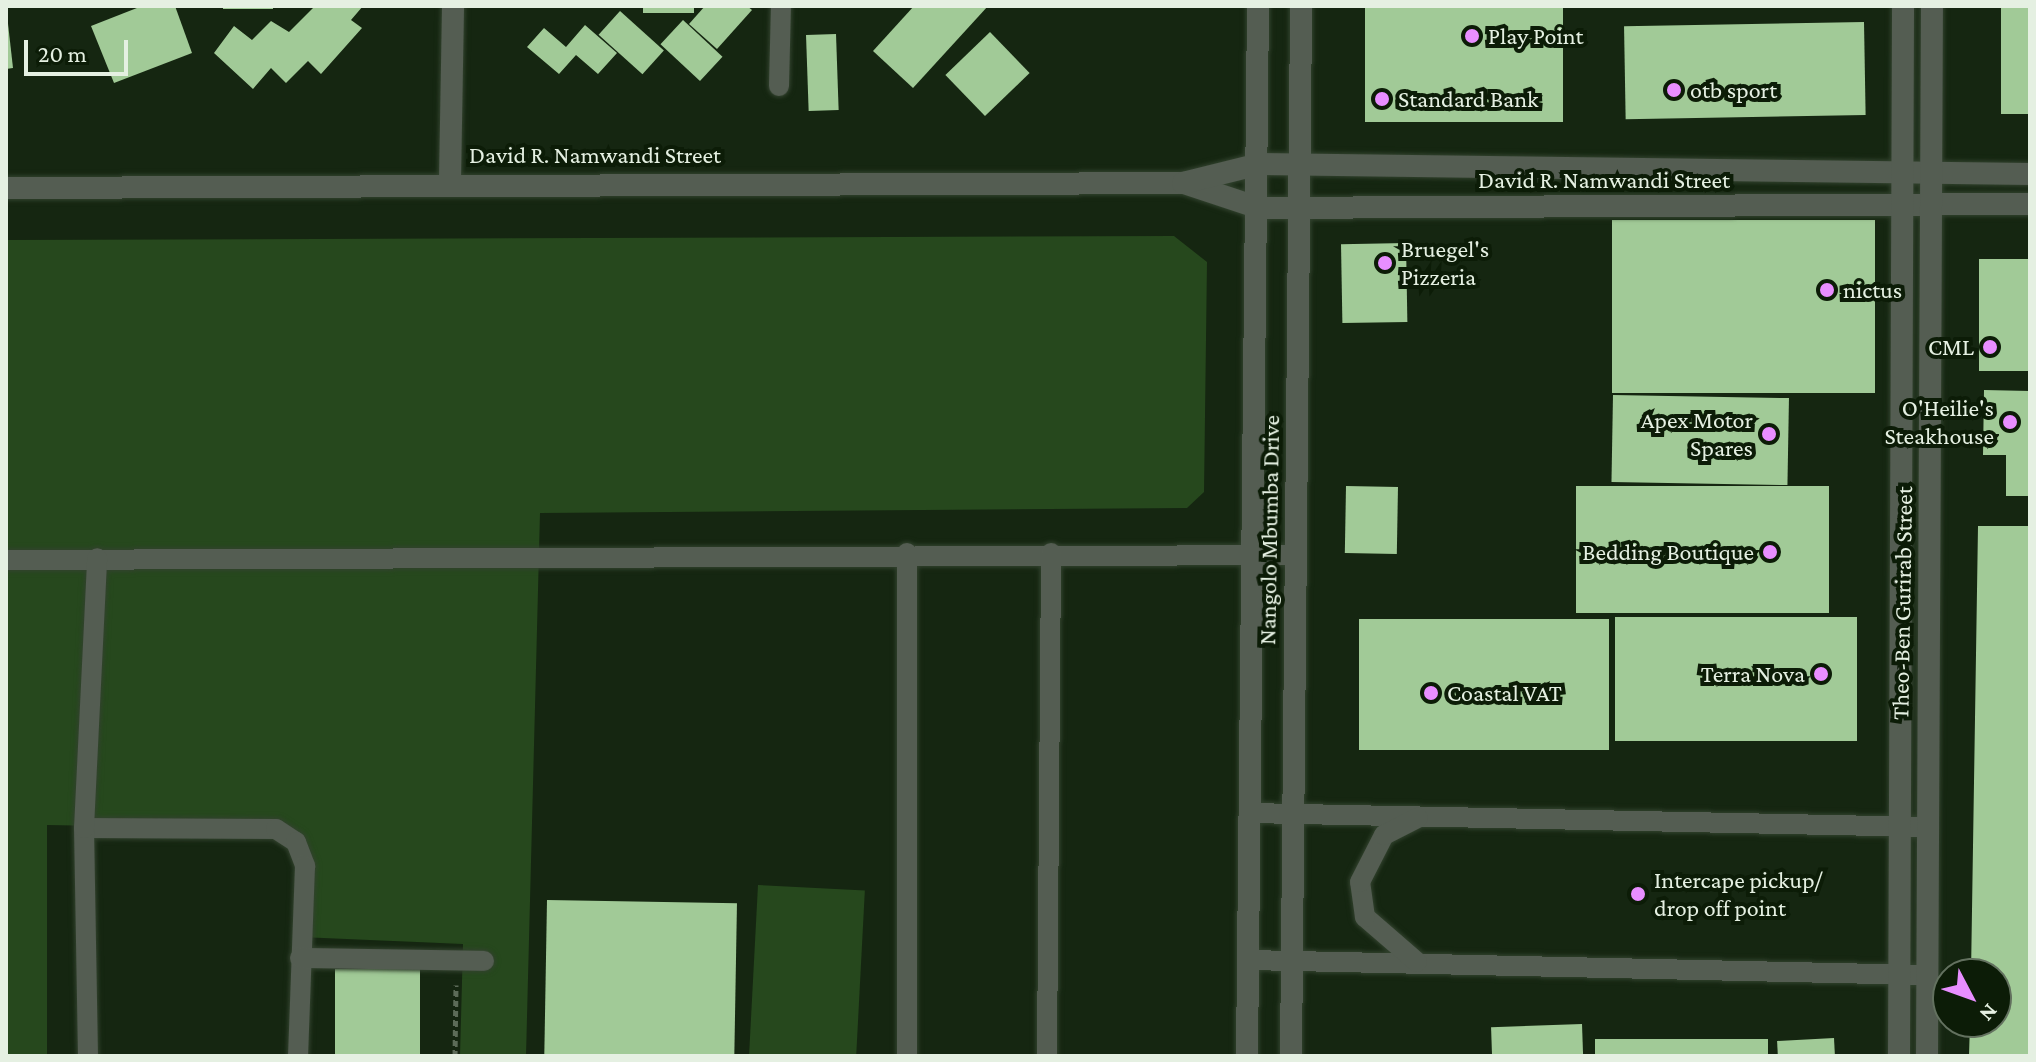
<!DOCTYPE html>
<html>
<head>
<meta charset="utf-8">
<style>
  body { margin:0 }
  #map { position:relative; width:2036px; height:1062px; overflow:hidden; background:#152611; font-family:"Crimson Pro",serif }
  div>[style] { position:absolute }
  .green>* { inset:0; background:#26481d; transform-origin:0 0 }
  .building>* { inset:0; background:#a1ca97; transform-origin:0 0 }
  .path>* { height:5px; margin-top:-2.5px; transform-origin:0; background:repeating-linear-gradient(90deg,#5c6b58 0 6px,transparent 0 10px) }
  .roads { filter:drop-shadow(0 0 2px #32422e) drop-shadow(0 0 2px #32422e) }
  .service>* { height:20px; margin:-10px; padding:0 10px; transform-origin:10px; border-radius:10px; background:#545d52 }
  .minor>* { height:22px; margin:-11px; padding:0 11px; transform-origin:11px; border-radius:11px; background:#545d52 }
  .tertiary>* { height:22px; margin:-11px; padding:0 11px; transform-origin:11px; border-radius:11px; background:#545d52 }
  .dots>* { width:22px; height:22px; translate:-50% -50%; box-sizing:border-box; border:4px solid #0c1c07; border-radius:50% }
  span { translate:-50% -50%; white-space:nowrap; text-align:center; line-height:1.15; -webkit-text-stroke:8px #0c1c07; paint-order:stroke }
  .poi-label { font-size:24px; color:#e5f0e2 }
  .left { translate:0 -50%; text-align:left }
  .right { translate:-100% -50%; text-align:right }
  .street-label { font-size:24px; color:#e5f0e2 }
  .frame { position:absolute; inset:0; border:8px solid #e5f0e2; pointer-events:none }
  .north { position:absolute; left:1932px; top:958px; width:80px; height:80px; box-sizing:border-box; background:#0c1c07; border:2px solid #63715f; border-radius:50%; rotate:131deg; font-size:22px; font-weight:700; line-height:32px; text-align:center; color:#e5f0e2 }
  .north::after { content:''; display:block; margin:auto; width:28px; height:36px; background:#e88eff; clip-path:polygon(50% 0,100% 100%,50% 72%,0 100%) }
  .scale { position:absolute; left:24px; top:40px; width:104px; height:36px; box-sizing:border-box; border:4px solid #e5f0e2; border-top:0; padding-left:10px; font-size:24px; line-height:28px; white-space:nowrap; color:#e5f0e2; -webkit-text-stroke:6px #0c1c07; paint-order:stroke }
</style>
</head>
<body>
<div id="map">
  <div class="green">
    <i style="clip-path:polygon(1174px 236px,1207px 262px,1204px 492px,1187px 508px,540px 513px,526px 1056px,460px 1056px,463px 944px,300px 937px,305px 866px,276px 829px,47px 825px,47px 1056px,6px 1056px,6px 240px)"></i>
    <i style="left:758px;top:885px;width:107px;height:171px;rotate:3deg"></i>
  </div>
  <div class="building">
    <i style="clip-path:polygon(6px 6px,13px 68px,6px 69px)"></i>
    <i style="clip-path:polygon(142px 6px,175px 6px,192px 53px,114px 83px,91px 26px)"></i>
    <i style="left:223px;top:6px;width:50px;height:3px"></i>
    <i style="clip-path:polygon(315px 6px,363px 6px,351px 20px,362px 28px,321px 74px,308px 61px,286px 83px,271px 68px,253px 89px,214px 53px,234px 26px,252px 40px,271px 21px,289px 32px)"></i>
    <i style="left:643px;top:6px;width:51px;height:7px"></i>
    <i style="clip-path:polygon(705px 6px,747px 6px,752px 10px,717px 49px,689px 24px)"></i>
    <i style="clip-path:polygon(914px 6px,988px 6px,913px 88px,873px 51px)"></i>
    <i style="left:1365px;top:6px;width:198px;height:116px"></i>
    <i style="left:2001px;top:6px;width:29px;height:108px"></i>
    <i style="left:620px;top:11px;width:59px;height:32px;rotate:42deg"></i>
    <i style="left:683px;top:20px;width:54px;height:33px;rotate:43deg"></i>
    <i style="left:1864px;top:22px;width:93px;height:240px;rotate:89deg"></i>
    <i style="clip-path:polygon(585px 25px,617px 53px,598px 74px,576px 55px,559px 74px,527px 47px,544px 28px,566px 47px)"></i>
    <i style="left:990px;top:32px;width:57px;height:62px;rotate:46deg"></i>
    <i style="left:836px;top:34px;width:76px;height:30px;rotate:88deg"></i>
    <i style="left:1875px;top:220px;width:173px;height:263px;rotate:90deg"></i>
    <i style="left:1406px;top:243px;width:79px;height:65px;rotate:89deg"></i>
    <i style="left:2030px;top:259px;width:112px;height:51px;rotate:90deg"></i>
    <i style="clip-path:polygon(1984px 390px,2030px 391px,2030px 496px,2006px 496px,2006px 455px,1983px 455px)"></i>
    <i style="left:1613px;top:395px;width:176px;height:87px;rotate:1deg"></i>
    <i style="left:1346px;top:486px;width:52px;height:67px;rotate:1deg"></i>
    <i style="left:1829px;top:486px;width:127px;height:253px;rotate:90deg"></i>
    <i style="clip-path:polygon(1978px 526px,2030px 526px,2030px 1056px,1969px 1056px,1970px 1022px,1996px 1022px,1996px 974px,1971px 974px)"></i>
    <i style="left:1857px;top:617px;width:124px;height:242px;rotate:90deg"></i>
    <i style="left:1359px;top:619px;width:250px;height:131px"></i>
    <i style="left:547px;top:900px;width:190px;height:156px;rotate:1deg"></i>
    <i style="left:420px;top:969px;width:87px;height:85px;rotate:90deg"></i>
    <i style="left:1582px;top:1024px;width:32px;height:91px;rotate:88deg"></i>
    <i style="left:1834px;top:1038px;width:18px;height:57px;rotate:87deg"></i>
    <i style="left:1768px;top:1039px;width:17px;height:173px;rotate:90deg"></i>
  </div>
  <div class="path">
    <i style="left:455px;top:1056px;width:71px;rotate:-89.2deg"></i>
  </div>
  <div class="roads">
    <div class="service">
      <i style="left:779px;top:86px;width:80px;rotate:-88.6deg"></i>
      <i style="left:907px;top:553px;width:503px;rotate:90deg"></i>
      <i style="left:6px;top:560px;width:1288px;rotate:-0.22deg"></i>
      <i style="left:1249px;top:813px;width:677px;rotate:1.18deg"></i>
      <i style="left:84px;top:828px;width:192px;rotate:0.3deg"></i>
      <i style="left:276px;top:829px;width:24px;rotate:33deg"></i>
      <i style="left:296px;top:842px;width:26px;rotate:69deg"></i>
      <i style="left:305px;top:866px;width:190px;rotate:92.1deg"></i>
      <i style="left:300px;top:958px;width:184px;rotate:0.9deg"></i>
      <i style="left:1248px;top:960px;width:678px;rotate:1.27deg"></i>
      <i style="left:1417px;top:962px;width:69px;rotate:-139.1deg"></i>
      <i style="left:1365px;top:917px;width:35px;rotate:-98deg"></i>
      <i style="left:1360px;top:882px;width:53px;rotate:-62.9deg"></i>
      <i style="left:1384px;top:835px;width:38px;rotate:-27deg"></i>
      <i style="left:88px;top:1056px;width:228px;rotate:-91deg"></i>
      <i style="left:84px;top:828px;width:270px;rotate:-87.2deg"></i>
      <i style="left:1047px;top:1056px;width:503px;rotate:-89.54deg"></i>
    </div>
    <div class="minor">
      <i style="left:450px;top:180px;width:174px;rotate:-89deg"></i>
      <i style="left:1184px;top:183px;width:79px;rotate:18.4deg"></i>
      <i style="left:1259px;top:208px;width:771px;rotate:-0.3deg"></i>
      <i style="left:6px;top:188px;width:1177px;rotate:-0.24deg"></i>
      <i style="left:1183px;top:183px;width:79px;rotate:-13.9deg"></i>
      <i style="left:1260px;top:164px;width:770px;rotate:0.74deg"></i>
      <i style="left:1899px;top:1056px;width:1050px;rotate:-89.78deg"></i>
      <i style="left:1927px;top:1056px;width:1050px;rotate:-89.73deg"></i>
    </div>
    <div class="tertiary">
      <i style="left:1247px;top:1056px;width:1050px;rotate:-89.4deg"></i>
      <i style="left:1291px;top:1056px;width:1050px;rotate:-89.45deg"></i>
    </div>
  </div>
  <div class="dots">
    <i style="left:1472px;top:36px;background:#e88eff"></i>
    <i style="left:1674px;top:90px;background:#e88eff"></i>
    <i style="left:1382px;top:99px;background:#e88eff"></i>
    <i style="left:1385px;top:263px;background:#e88eff"></i>
    <i style="left:1827px;top:290px;background:#e88eff"></i>
    <i style="left:1990px;top:347px;background:#e88eff"></i>
    <i style="left:2010px;top:422px;background:#e88eff"></i>
    <i style="left:1769px;top:434px;background:#e88eff"></i>
    <i style="left:1770px;top:552px;background:#e88eff"></i>
    <i style="left:1821px;top:674px;background:#e88eff"></i>
    <i style="left:1431px;top:693px;background:#e88eff"></i>
    <i style="left:1638px;top:894px;background:#e88eff"></i>
  </div>
  <div class="poi-label">
    <span class="left" style="left:1488px;top:36px">Play Point</span>
    <span class="left" style="left:1690px;top:90px">otb sport</span>
    <span class="left" style="left:1398px;top:99px">Standard Bank</span>
    <span class="left" style="left:1401px;top:263px">Bruegel's<br>Pizzeria</span>
    <span class="left" style="left:1843px;top:290px">nictus</span>
    <span class="right" style="left:1974px;top:347px">CML</span>
    <span class="right" style="left:1994px;top:422px">O'Heilie's<br>Steakhouse</span>
    <span class="right" style="left:1753px;top:434px">Apex Motor<br>Spares</span>
    <span class="right" style="left:1754px;top:552px">Bedding Boutique</span>
    <span class="right" style="left:1805px;top:674px">Terra Nova</span>
    <span class="left" style="left:1447px;top:693px">Coastal VAT</span>
    <span class="left" style="left:1654px;top:894px">Intercape pickup/<br>drop off point</span>
  </div>
  <div class="street-label">
    <span style="left:595px;top:155px">David R. Namwandi Street</span>
    <span style="left:1604px;top:180px">David R. Namwandi Street</span>
    <span style="left:1269px;top:530px;rotate:-89deg">Nangolo Mbumba Drive</span>
    <span style="left:1902px;top:603px;rotate:-89deg">Theo-Ben Gurirab Street</span>
  </div>
  <div class="frame"></div>
  <div class="north">N</div>
  <div class="scale">20 m</div>
</div>
</body>
</html>
